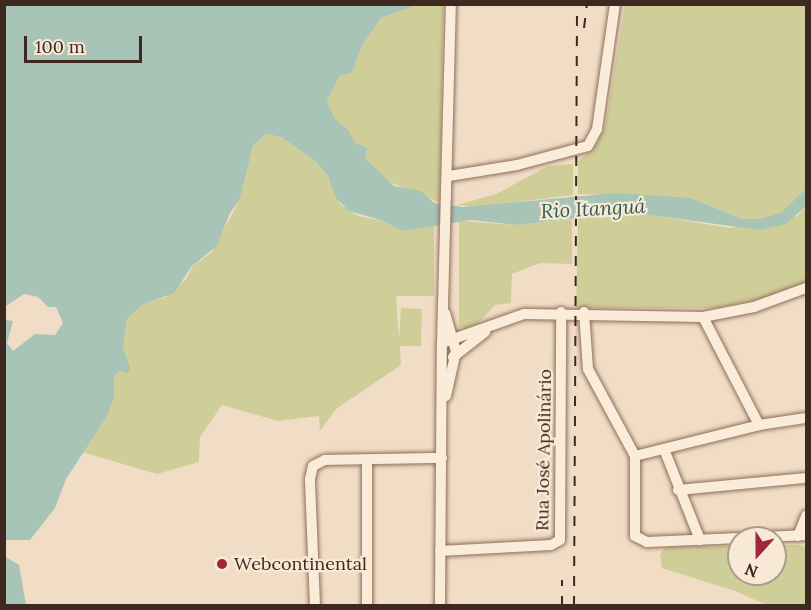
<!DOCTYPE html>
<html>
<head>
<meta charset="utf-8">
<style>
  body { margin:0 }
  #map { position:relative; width:811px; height:610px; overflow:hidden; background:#f1ddc5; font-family:Lora,serif }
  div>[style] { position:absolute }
  .green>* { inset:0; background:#d0ce98 }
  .water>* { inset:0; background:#a7c4b7 }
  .roads { filter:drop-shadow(0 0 2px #8e6e5a) drop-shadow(0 0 2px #8e6e5a) }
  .minor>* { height:10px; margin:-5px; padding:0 5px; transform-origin:5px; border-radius:5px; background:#fbecda }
  .rail>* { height:2px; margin-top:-1px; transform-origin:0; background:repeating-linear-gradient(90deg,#3d291f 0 10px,transparent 0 20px) }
  .dots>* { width:16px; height:16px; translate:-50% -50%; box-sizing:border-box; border:3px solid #f8e9d6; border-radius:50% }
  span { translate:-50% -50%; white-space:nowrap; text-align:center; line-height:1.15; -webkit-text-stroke:4.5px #f8e9d6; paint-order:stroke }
  .street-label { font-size:18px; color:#3d291f }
  .poi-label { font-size:18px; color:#3d291f }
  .left { translate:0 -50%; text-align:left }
  .water-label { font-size:20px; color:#2d5d53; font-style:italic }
  .frame { position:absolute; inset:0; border:6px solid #3d291f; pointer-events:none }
  .north { position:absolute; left:727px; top:526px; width:60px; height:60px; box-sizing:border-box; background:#f8e9d6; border:2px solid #ad9c8d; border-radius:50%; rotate:201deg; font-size:16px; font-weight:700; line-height:24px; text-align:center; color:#3d291f }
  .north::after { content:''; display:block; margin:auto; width:21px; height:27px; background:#a02639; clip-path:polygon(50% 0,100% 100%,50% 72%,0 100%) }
  .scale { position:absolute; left:24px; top:36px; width:118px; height:27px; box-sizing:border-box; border:3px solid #3d291f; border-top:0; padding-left:8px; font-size:18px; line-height:21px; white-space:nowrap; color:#3d291f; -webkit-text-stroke:4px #f8e9d6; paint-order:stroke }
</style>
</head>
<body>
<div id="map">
  <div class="green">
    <i style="clip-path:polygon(417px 5px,443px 5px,440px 203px,387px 181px,365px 158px,368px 148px,355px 143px,335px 119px,327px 101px,340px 76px,381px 18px)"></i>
    <i style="clip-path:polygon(625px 5px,806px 5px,806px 189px,792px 205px,781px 213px,757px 219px,742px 219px,691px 198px,578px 194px,578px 161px,595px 147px,605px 128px)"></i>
    <i style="clip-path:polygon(266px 134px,281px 137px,315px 161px,328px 176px,340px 204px,358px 216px,384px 221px,402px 231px,434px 223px,434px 296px,396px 296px,399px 339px,401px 308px,422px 309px,421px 346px,400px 346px,401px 365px,336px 409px,320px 431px,319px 416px,278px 421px,222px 405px,200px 437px,199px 462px,157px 474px,82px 452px,111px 407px,114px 377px,119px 371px,128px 372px,123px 348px,127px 319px,142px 305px,166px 297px,186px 279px,193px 266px,212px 252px,240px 199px,253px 146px)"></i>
    <i style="clip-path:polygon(573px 164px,573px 195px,477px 207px,457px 205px,496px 194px,548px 166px)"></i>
    <i style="clip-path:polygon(806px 206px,806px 282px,761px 299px,715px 308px,576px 308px,578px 218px,640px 213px,730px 228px,797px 216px)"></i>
    <i style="clip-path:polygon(572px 219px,572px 264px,540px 263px,512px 274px,511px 303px,495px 305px,473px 329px,459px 327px,459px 221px,517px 225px)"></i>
    <i style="clip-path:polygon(775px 545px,800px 545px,806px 548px,805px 605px,767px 605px,735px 591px,662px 568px,660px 555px,666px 547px,739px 546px,739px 574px,775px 574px)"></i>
  </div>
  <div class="water">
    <i style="clip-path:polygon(5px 5px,417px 5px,381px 18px,361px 47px,352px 72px,340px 76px,327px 101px,335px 119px,349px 131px,355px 143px,368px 148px,365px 158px,394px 186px,421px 191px,434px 203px,463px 207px,616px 193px,691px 198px,742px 219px,757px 219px,781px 213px,806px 189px,806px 206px,786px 224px,760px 230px,628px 212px,517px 225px,471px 220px,402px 231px,384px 221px,349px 211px,336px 198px,328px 176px,315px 161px,281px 137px,266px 134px,253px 146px,240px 199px,230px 213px,217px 246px,192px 266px,174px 293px,142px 305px,127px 319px,123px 348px,130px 367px,128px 373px,119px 371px,114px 377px,114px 398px,107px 416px,66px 479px,55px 508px,30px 540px,5px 540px,5px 320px,13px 321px,7px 343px,13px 351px,35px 334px,55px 335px,63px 323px,56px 307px,48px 307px,38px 297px,24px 294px,6px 306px,5px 316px)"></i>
    <i style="clip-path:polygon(4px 556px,19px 565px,26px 605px,5px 605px)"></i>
  </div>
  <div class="roads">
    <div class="minor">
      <i style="left:449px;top:176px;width:69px;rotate:-9.2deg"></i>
      <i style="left:517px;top:165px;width:73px;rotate:-15deg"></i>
      <i style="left:588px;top:146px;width:19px;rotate:-62deg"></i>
      <i style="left:597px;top:129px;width:126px;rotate:-81.8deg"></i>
      <i style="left:584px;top:312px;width:57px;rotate:86deg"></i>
      <i style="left:588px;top:369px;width:99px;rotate:61.6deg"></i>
      <i style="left:635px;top:456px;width:80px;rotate:90deg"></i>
      <i style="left:635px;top:536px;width:13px;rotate:27deg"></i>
      <i style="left:647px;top:542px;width:92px;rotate:-2.5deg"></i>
      <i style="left:445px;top:313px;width:40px;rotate:74deg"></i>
      <i style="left:456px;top:351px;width:46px;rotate:102.5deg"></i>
      <i style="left:703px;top:317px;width:122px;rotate:62.6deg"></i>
      <i style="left:442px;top:343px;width:87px;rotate:-19.5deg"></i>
      <i style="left:524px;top:314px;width:179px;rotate:1deg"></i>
      <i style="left:703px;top:317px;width:52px;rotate:-11.1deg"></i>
      <i style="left:754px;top:307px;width:55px;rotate:-20.1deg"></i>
      <i style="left:453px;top:357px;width:41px;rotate:-38deg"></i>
      <i style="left:664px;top:449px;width:98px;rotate:68.4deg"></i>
      <i style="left:635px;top:456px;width:128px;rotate:-14deg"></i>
      <i style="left:759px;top:425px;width:48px;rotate:-8.5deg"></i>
      <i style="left:678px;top:490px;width:129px;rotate:-5.4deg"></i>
      <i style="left:798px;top:536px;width:22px;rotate:-68deg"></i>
      <i style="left:743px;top:538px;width:63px;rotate:-2.7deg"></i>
      <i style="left:440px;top:551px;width:111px;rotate:-3.1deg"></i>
      <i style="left:551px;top:545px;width:10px;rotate:-29deg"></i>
      <i style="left:560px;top:540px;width:228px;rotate:-89.7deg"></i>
      <i style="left:315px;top:606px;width:127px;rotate:-92.3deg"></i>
      <i style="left:310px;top:479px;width:13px;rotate:-77deg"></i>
      <i style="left:313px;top:466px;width:13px;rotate:-27deg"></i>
      <i style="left:325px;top:460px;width:117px;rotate:-1deg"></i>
      <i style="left:367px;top:606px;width:145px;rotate:-90deg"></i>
      <i style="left:440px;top:606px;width:263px;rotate:-89.6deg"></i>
      <i style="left:442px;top:343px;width:339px;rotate:-88.5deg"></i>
    </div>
  </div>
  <div class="rail">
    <i style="left:584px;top:28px;width:24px;rotate:-83deg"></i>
    <i style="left:562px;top:606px;width:26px;rotate:-90deg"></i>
    <i style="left:574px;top:606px;width:602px;rotate:-89.71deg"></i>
  </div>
  <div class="dots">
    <i style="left:222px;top:564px;background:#a02639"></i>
  </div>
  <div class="street-label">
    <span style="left:544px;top:450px;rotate:-89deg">Rua José Apolinário</span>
  </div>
  <div class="poi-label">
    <span class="left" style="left:234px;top:564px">Webcontinental</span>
  </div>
  <div class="water-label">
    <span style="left:593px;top:208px;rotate:-3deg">Rio Itanguá</span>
  </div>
  <div class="frame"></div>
  <div class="north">N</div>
  <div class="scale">100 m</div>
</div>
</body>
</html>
